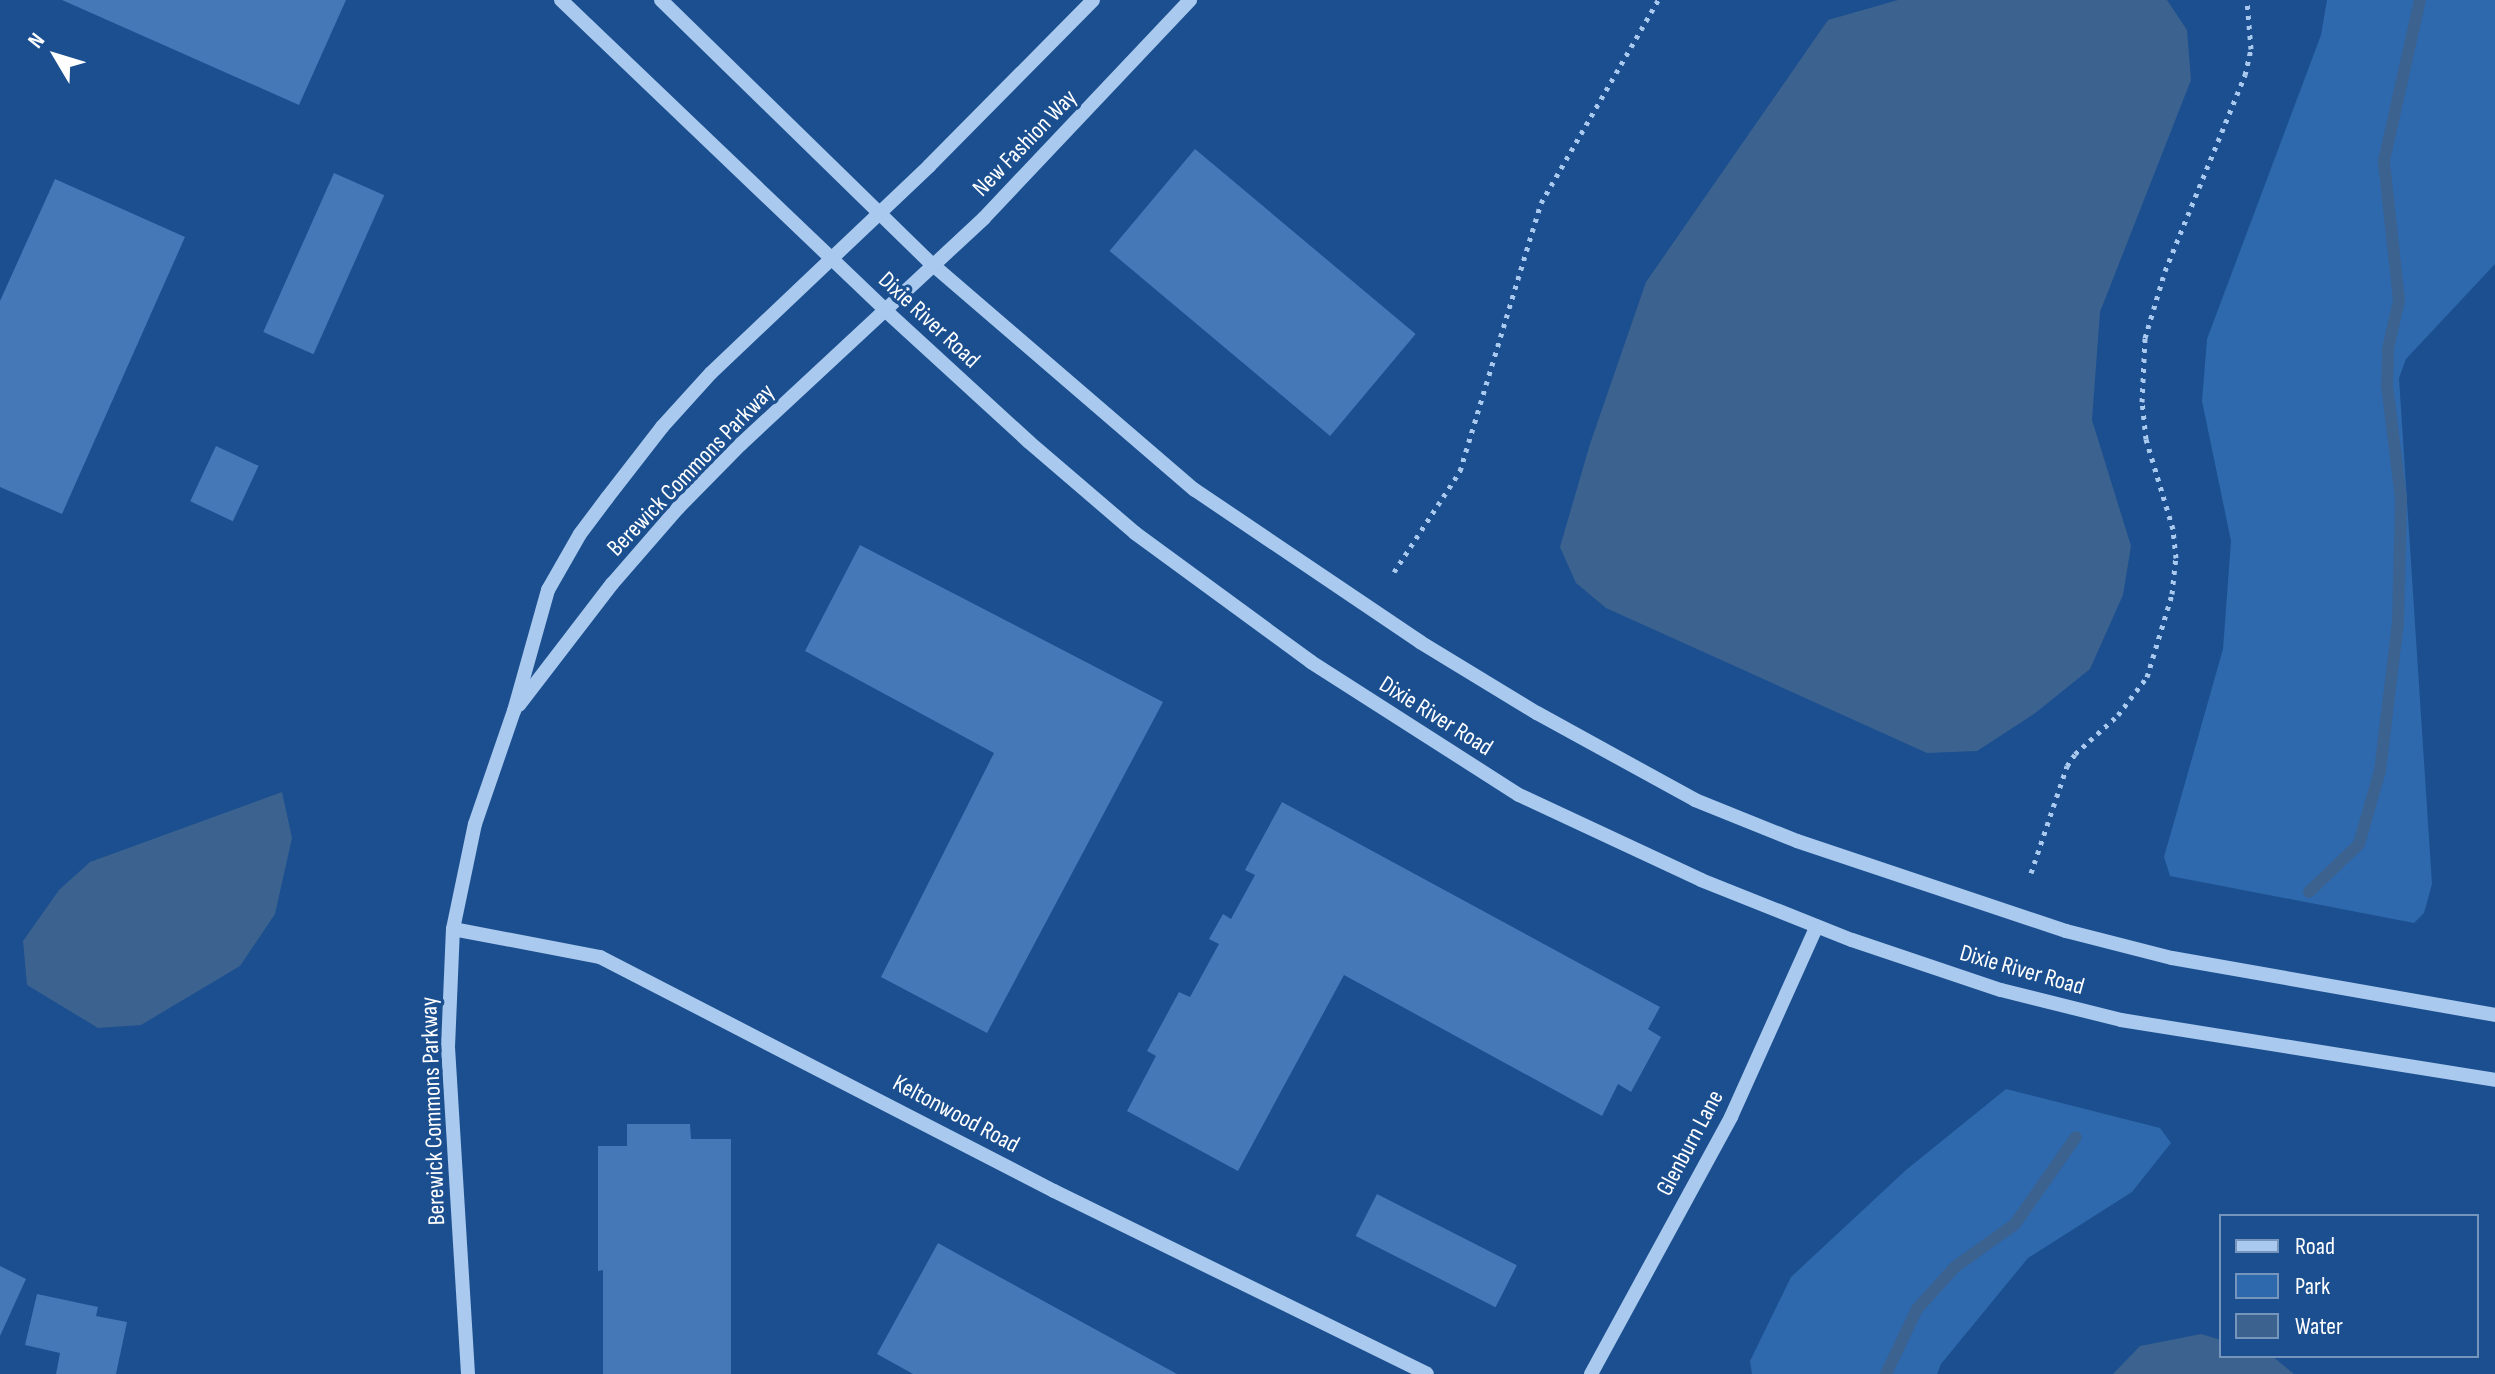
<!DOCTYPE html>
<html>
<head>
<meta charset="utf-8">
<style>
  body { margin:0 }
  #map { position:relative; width:2495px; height:1374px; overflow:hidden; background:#1b4f8f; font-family:"Sofia Sans Condensed",sans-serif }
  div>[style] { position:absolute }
  .green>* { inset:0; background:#2e69ad }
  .water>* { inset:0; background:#3c6290 }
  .stream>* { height:12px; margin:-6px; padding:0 6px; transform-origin:6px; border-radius:6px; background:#3c6290 }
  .building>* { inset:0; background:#4478b7; transform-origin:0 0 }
  .path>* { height:5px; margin-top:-2.5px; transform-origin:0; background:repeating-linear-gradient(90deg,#a9c9ee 0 4px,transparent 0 10px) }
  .minor>* { height:14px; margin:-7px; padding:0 7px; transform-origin:7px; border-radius:7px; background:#a9c9ee }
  span { translate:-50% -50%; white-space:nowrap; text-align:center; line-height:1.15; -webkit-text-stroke:7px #1b4f8f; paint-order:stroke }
  .street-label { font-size:24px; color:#fff }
  .legend { position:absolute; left:2219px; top:1214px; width:260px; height:144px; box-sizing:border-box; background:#1b4f8f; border:2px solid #7695bc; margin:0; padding:10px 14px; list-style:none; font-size:24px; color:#fff }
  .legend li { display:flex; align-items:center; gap:16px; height:40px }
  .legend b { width:40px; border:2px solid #7695bc }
  .north { position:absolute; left:16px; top:16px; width:80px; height:80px; -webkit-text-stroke:6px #1b4f8f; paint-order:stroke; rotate:308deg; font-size:22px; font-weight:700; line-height:32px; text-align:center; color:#fff }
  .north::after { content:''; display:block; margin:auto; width:28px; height:36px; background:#fff; clip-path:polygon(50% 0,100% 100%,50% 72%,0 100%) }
</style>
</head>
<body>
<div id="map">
  <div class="green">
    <i style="clip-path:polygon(2327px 0,2495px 0,2495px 264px,2406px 359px,2399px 378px,2432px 884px,2424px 913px,2414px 923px,2170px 876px,2164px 857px,2223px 649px,2231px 541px,2202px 401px,2207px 339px,2321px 35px)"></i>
    <i style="clip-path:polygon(2006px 1089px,2160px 1128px,2171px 1143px,2132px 1192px,2028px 1258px,1941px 1364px,1937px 1374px,1752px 1374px,1750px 1361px,1791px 1277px,1906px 1170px)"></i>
  </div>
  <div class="water">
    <i style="clip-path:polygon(1898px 0,2167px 0,2187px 30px,2191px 80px,2100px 312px,2092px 420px,2131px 546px,2123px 595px,2090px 669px,2034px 714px,1977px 751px,1927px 753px,1606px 608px,1576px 583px,1560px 547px,1590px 444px,1646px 282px,1828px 20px)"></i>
    <i style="clip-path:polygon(282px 792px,292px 838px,275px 914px,240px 966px,141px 1025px,98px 1028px,27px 985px,23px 941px,59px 890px,90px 862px)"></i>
    <i style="clip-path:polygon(2201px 1334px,2221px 1340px,2221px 1356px,2272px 1356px,2294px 1374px,2113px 1374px,2140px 1346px)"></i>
  </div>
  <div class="stream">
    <i style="left:2309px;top:892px;width:69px;rotate:-43.8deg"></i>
    <i style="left:2359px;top:844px;width:76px;rotate:-74deg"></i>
    <i style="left:2380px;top:771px;width:149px;rotate:-83.1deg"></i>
    <i style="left:2398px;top:623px;width:124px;rotate:-88.6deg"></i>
    <i style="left:2401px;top:499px;width:115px;rotate:-97deg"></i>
    <i style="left:2387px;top:385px;width:36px;rotate:-88deg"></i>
    <i style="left:2388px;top:349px;width:50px;rotate:-77.3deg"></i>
    <i style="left:2399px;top:300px;width:140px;rotate:-96.2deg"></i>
    <i style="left:2384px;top:161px;width:165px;rotate:-77.4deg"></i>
    <i style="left:1886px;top:1374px;width:72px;rotate:-64.5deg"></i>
    <i style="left:1917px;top:1309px;width:57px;rotate:-47.9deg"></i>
    <i style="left:1955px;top:1267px;width:74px;rotate:-35.6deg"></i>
    <i style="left:2015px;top:1224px;width:106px;rotate:-55deg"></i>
  </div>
  <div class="building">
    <i style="clip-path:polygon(62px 0,346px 0,299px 105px)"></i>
    <i style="left:1195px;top:149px;width:288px;height:133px;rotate:40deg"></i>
    <i style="left:334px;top:173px;width:55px;height:174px;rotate:24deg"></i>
    <i style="clip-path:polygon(55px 179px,185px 237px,62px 514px,0 487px,0 301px)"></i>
    <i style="left:216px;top:446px;width:47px;height:61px;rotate:25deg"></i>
    <i style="clip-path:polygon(860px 545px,1163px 702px,987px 1033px,881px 977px,994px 753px,805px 651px)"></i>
    <i style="clip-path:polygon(1282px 802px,1660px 1007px,1648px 1029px,1661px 1037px,1631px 1092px,1618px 1084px,1602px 1116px,1344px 975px,1238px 1171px,1127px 1111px,1156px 1056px,1147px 1051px,1179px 992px,1190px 997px,1219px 944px,1209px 939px,1223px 914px,1231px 919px,1255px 875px,1245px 870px)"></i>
    <i style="clip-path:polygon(627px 1124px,690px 1124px,691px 1139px,731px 1139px,731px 1374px,603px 1374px,603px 1270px,598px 1271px,598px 1146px,627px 1146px)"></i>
    <i style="left:1377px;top:1194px;width:157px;height:47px;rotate:27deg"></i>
    <i style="clip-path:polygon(938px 1243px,983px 1268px,1177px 1374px,913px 1374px,877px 1354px)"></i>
    <i style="clip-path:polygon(0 1266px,26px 1279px,0 1336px)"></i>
    <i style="clip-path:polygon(37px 1294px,98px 1307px,96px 1316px,127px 1322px,116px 1374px,56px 1374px,60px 1353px,25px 1345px)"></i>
  </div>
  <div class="path">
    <i style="left:1394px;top:572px;width:121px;rotate:-56.8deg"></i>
    <i style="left:1460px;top:471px;width:280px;rotate:-73.2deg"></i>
    <i style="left:1541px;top:203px;width:234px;rotate:-60deg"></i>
    <i style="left:2031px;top:873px;width:113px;rotate:-71.4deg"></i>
    <i style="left:2067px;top:766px;width:14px;rotate:-56deg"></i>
    <i style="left:2075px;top:754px;width:58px;rotate:-42.2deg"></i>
    <i style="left:2118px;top:715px;width:48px;rotate:-52.7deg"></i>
    <i style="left:2147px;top:677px;width:87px;rotate:-73.2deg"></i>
    <i style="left:2172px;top:594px;width:36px;rotate:-84deg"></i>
    <i style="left:2176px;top:558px;width:29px;rotate:-96deg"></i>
    <i style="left:2173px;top:529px;width:94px;rotate:-106.7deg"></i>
    <i style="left:2146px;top:439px;width:37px;rotate:-96deg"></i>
    <i style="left:2142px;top:402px;width:64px;rotate:-87.3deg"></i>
    <i style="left:2145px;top:338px;width:70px;rotate:-73.4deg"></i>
    <i style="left:2165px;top:271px;width:212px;rotate:-67.8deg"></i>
    <i style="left:2245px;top:75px;width:27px;rotate:-77deg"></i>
    <i style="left:2251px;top:49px;width:49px;rotate:-94.7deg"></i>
  </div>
  <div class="minor">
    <i style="left:561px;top:0;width:448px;rotate:43.7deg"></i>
    <i style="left:885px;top:310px;width:195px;rotate:42.5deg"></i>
    <i style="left:1029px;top:442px;width:140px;rotate:40.6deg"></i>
    <i style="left:1135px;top:533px;width:218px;rotate:36.2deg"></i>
    <i style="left:1311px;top:662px;width:247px;rotate:32.6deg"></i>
    <i style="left:1519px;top:795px;width:201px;rotate:25deg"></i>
    <i style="left:1701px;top:880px;width:162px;rotate:21.7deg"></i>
    <i style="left:1852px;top:940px;width:157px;rotate:18.6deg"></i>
    <i style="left:2001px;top:990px;width:124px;rotate:14deg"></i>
    <i style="left:2121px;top:1020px;width:379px;rotate:9.1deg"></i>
    <i style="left:661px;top:0;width:380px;rotate:44.3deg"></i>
    <i style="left:933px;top:265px;width:345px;rotate:40.7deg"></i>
    <i style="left:1195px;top:490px;width:272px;rotate:34deg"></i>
    <i style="left:1420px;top:642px;width:137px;rotate:31.3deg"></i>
    <i style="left:1537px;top:713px;width:180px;rotate:28.8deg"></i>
    <i style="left:1695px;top:800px;width:110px;rotate:21.9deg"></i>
    <i style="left:1797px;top:841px;width:284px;rotate:18.5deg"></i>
    <i style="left:2066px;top:931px;width:109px;rotate:14.3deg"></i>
    <i style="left:2172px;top:958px;width:328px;rotate:10deg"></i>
    <i style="left:519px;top:705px;width:153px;rotate:-52.5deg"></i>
    <i style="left:612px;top:584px;width:101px;rotate:-49deg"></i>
    <i style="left:678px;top:508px;width:90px;rotate:-45.5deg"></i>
    <i style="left:741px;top:444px;width:332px;rotate:-42.9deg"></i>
    <i style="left:984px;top:218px;width:300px;rotate:-46.6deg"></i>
    <i style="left:453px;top:929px;width:150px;rotate:10.8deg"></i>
    <i style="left:600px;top:957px;width:511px;rotate:27.27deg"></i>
    <i style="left:1054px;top:1191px;width:415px;rotate:26.1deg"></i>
    <i style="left:468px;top:1374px;width:328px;rotate:-93.5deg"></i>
    <i style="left:448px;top:1047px;width:118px;rotate:-87.6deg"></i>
    <i style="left:453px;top:929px;width:107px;rotate:-78.2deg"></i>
    <i style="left:475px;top:824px;width:120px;rotate:-71deg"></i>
    <i style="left:514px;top:711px;width:126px;rotate:-74.3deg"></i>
    <i style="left:548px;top:590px;width:64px;rotate:-60.3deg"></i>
    <i style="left:580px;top:534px;width:45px;rotate:-53.1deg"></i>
    <i style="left:607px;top:498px;width:90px;rotate:-52.2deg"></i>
    <i style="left:662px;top:427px;width:73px;rotate:-47.8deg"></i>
    <i style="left:711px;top:373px;width:301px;rotate:-43.5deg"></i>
    <i style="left:929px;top:166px;width:233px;rotate:-45.3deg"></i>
    <i style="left:1591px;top:1374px;width:293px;rotate:-61.4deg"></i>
    <i style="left:1731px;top:1117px;width:209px;rotate:-65.8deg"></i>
  </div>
  <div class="street-label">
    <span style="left:1025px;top:143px;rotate:-46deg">New Fashion Way</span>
    <span style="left:929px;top:320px;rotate:43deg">Dixie River Road</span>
    <span style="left:691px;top:470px;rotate:-46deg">Berewick Commons Parkway</span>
    <span style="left:1436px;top:716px;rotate:32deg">Dixie River Road</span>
    <span style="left:2022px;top:970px;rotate:16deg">Dixie River Road</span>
    <span style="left:433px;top:1111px;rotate:-92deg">Berewick Commons Parkway</span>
    <span style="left:956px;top:1114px;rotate:28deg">Keltonwood Road</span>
    <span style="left:1690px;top:1143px;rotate:-62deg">Glenburn Lane</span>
  </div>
  <ul class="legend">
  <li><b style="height:10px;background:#a9c9ee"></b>Road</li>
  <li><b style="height:22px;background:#2e69ad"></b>Park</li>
  <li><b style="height:22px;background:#3c6290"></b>Water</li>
  </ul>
  <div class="north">N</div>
</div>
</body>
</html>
